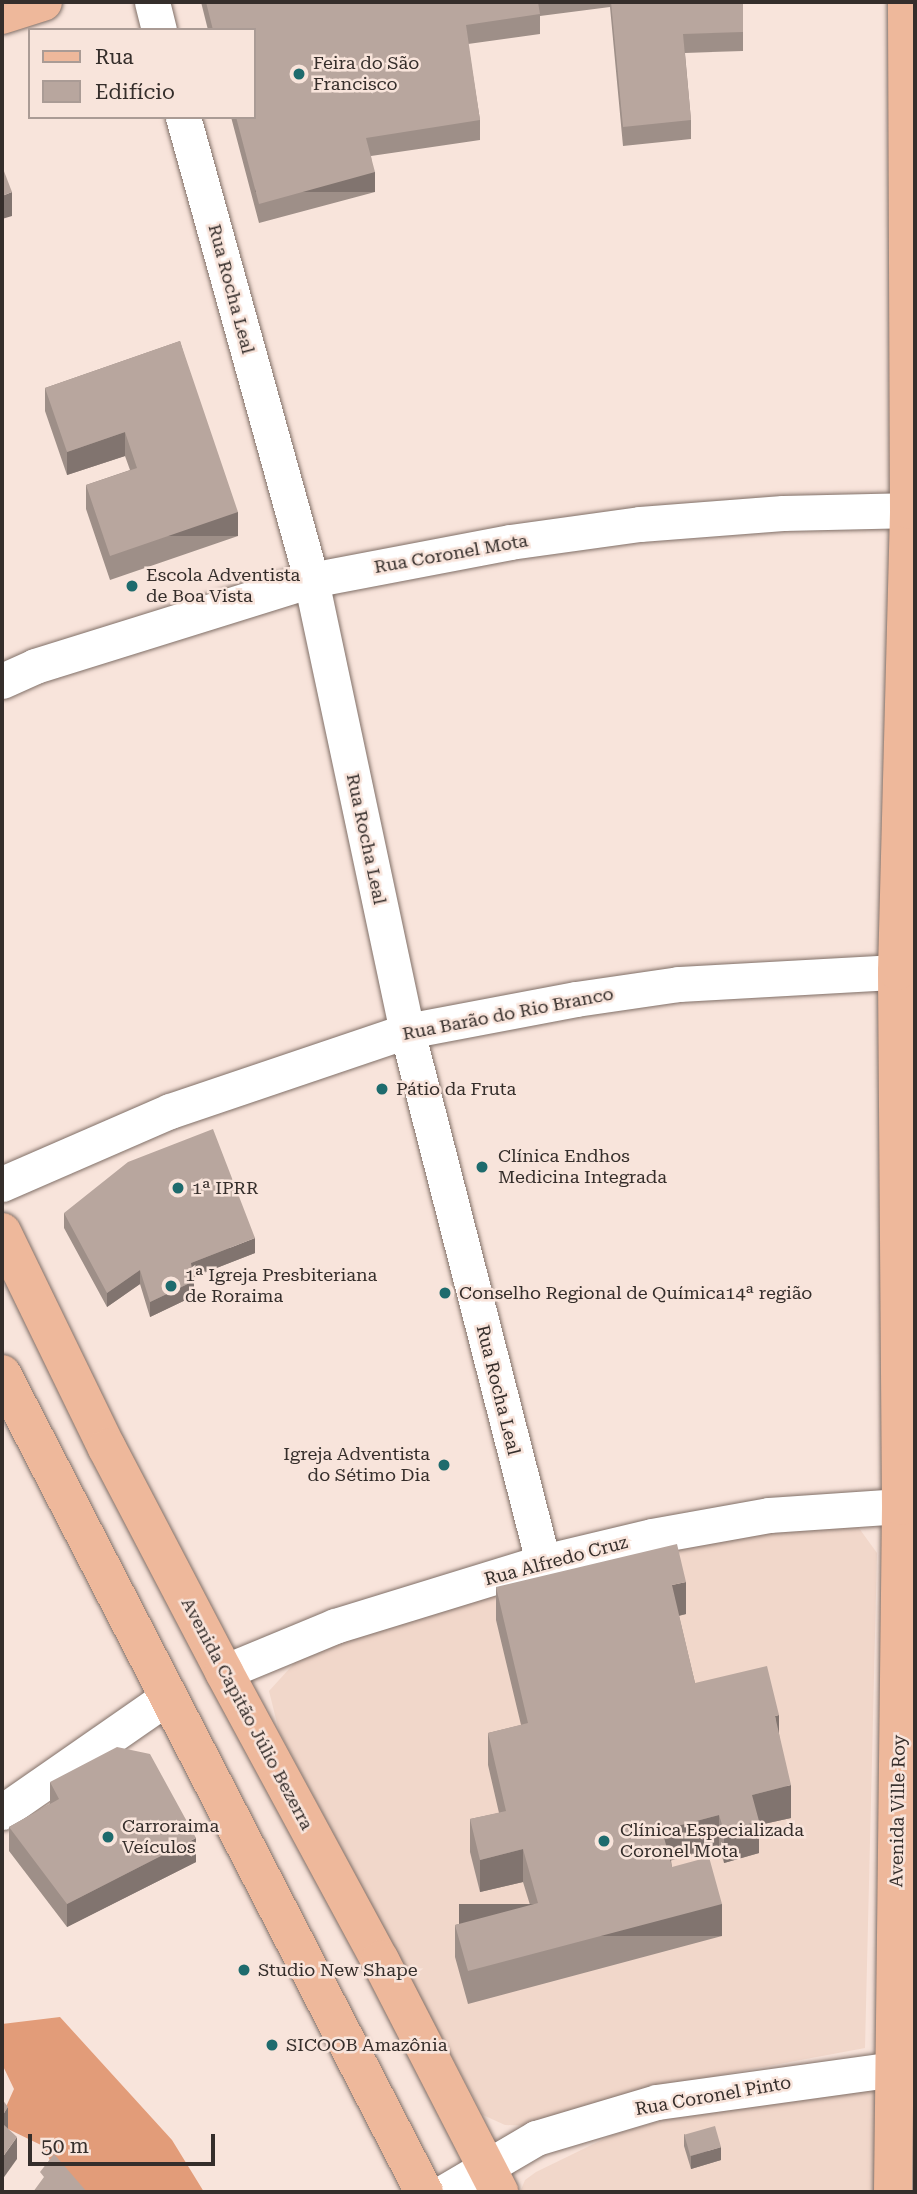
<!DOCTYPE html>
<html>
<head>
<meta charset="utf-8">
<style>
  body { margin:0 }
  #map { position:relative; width:917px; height:2194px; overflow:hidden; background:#f8e4db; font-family:"Roboto Serif",serif }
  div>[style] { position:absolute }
  .built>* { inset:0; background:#f1d7ca }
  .forest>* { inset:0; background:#e29c79 }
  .roads { filter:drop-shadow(0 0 2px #806f67) drop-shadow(0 0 2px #806f67) }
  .minor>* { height:35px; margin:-17.5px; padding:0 17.5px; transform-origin:17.5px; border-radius:17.5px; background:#fff }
  .major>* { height:38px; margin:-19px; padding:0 19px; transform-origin:19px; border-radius:19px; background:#eeb89b }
  .wall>* { inset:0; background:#9e8f88 }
  .shaded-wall>* { inset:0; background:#81746f; transform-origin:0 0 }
  .building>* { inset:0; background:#b8a69e; transform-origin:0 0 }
  .dots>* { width:19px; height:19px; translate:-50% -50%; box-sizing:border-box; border:4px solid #f8e4db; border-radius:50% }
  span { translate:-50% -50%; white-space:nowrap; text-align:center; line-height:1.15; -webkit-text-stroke:5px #f8e4db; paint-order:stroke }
  .poi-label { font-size:18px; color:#352e2b }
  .left { translate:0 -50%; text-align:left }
  .right { translate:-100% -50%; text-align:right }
  .street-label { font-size:18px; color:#352e2b }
  .frame { position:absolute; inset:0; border:4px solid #352e2b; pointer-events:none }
  .legend { position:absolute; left:28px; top:28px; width:228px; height:91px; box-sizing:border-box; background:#f8e4db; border:2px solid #aa9b95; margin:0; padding:9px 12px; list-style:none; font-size:21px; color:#352e2b }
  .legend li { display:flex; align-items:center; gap:14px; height:35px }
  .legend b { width:35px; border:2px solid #aa9b95 }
  .scale { position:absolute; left:28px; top:2134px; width:187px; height:32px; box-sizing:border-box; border:4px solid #352e2b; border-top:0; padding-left:9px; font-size:21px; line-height:24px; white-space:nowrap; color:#352e2b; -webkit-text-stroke:5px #f8e4db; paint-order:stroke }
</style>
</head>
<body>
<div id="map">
  <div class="built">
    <i style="clip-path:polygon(856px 1524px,877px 1553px,865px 2048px,720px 2075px,531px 2126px,505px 2125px,483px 2115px,279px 1731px,269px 1691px,299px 1658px,411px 1614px,547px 1575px,768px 1528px)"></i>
    <i style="clip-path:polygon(853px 2083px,882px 2090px,880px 2192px,520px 2192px,525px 2180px,536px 2172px,612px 2135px,694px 2111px)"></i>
  </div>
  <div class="forest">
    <i style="clip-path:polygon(60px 2017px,172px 2140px,204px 2192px,74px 2192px,54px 2169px,43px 2146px,8px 2129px,5px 2109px,14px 2089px,2px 2064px,2px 2024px)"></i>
  </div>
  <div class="roads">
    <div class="minor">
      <i style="left:152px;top:2px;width:29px;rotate:76deg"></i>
      <i style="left:183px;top:117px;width:480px;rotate:74.5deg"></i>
      <i style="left:311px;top:580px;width:461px;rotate:78deg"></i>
      <i style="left:407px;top:1031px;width:548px;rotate:75.63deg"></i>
      <i style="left:2px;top:681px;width:36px;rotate:-24deg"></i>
      <i style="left:35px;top:666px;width:289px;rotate:-17.3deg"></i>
      <i style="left:311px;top:580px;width:203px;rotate:-10.8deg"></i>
      <i style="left:510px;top:542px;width:131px;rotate:-7.9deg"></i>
      <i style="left:640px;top:524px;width:143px;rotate:-4.4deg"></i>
      <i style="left:783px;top:513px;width:132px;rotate:-1.3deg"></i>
      <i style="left:2px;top:1184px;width:183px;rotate:-23.5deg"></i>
      <i style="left:170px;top:1111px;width:250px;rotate:-18.7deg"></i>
      <i style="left:407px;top:1031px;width:172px;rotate:-10.7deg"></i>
      <i style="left:576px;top:999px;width:104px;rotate:-8.3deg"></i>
      <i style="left:679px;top:984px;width:236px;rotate:-3.2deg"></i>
      <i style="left:224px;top:1672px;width:120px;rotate:-22.5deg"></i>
      <i style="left:335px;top:1626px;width:218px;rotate:-17.1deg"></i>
      <i style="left:543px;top:1562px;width:112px;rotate:-13.4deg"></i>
      <i style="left:652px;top:1536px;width:119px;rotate:-10.2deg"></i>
      <i style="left:769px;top:1515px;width:132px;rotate:-3.9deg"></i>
      <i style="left:2px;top:1812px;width:200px;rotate:-34.8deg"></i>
      <i style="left:444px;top:2192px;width:107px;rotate:-30.4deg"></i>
      <i style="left:536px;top:2138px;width:126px;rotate:-16.6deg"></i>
      <i style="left:657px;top:2102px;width:260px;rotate:-7.9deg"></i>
    </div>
    <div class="major">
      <i style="left:2px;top:15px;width:43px;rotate:-17.6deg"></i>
      <i style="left:2px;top:1232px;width:240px;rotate:64.1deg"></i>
      <i style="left:107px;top:1448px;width:253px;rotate:62.4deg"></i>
      <i style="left:224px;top:1672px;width:328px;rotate:61.6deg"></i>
      <i style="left:380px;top:1960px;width:261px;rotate:62.8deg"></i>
      <i style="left:2px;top:1374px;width:920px;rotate:62.71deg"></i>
      <i style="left:893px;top:2192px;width:686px;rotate:-89.33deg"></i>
      <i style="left:901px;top:1506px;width:535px;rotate:-90.43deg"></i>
      <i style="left:897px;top:971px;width:461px;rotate:-88.5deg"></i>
      <i style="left:909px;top:510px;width:508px;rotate:-90.23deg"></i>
    </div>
  </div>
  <div class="wall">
    <i style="clip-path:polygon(201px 2px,743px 2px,743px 51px,685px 53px,691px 120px,691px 139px,623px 146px,610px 7px,540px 16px,540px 34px,468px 44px,480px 120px,480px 140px,371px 156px,375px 192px,259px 223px,231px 117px,254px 117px,254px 30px,208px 30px)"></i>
    <i style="clip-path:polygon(180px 341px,238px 536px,110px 580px,86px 509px,86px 485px,130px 470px,125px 456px,67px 475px,45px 411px,45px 388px)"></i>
    <i style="clip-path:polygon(64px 1213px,255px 1253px,193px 1277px,194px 1296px,150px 1317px,140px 1284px,107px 1307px,64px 1228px)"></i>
    <i style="clip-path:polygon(496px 1587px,686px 1614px,679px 1616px,695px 1683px,779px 1734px,791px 1818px,759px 1825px,759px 1853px,724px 1863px,719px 1847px,671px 1860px,672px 1867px,722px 1936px,468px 2004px,455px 1957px,455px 1925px,530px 1905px,523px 1882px,480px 1892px,470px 1852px,470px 1819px,499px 1813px,488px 1765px,488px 1733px,521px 1725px,496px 1620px)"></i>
    <i style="clip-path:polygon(50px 1782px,196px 1862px,67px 1927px,9px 1851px,9px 1827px,50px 1804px)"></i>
    <i style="clip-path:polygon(684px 2134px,721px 2160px,691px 2169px,684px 2146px)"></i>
  </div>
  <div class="shaded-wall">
    <i style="left:375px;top:172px;width:20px;height:120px;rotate:90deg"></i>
    <i style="clip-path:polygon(12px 192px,12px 216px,2px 219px,2px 196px)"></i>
    <i style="clip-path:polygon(125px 432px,125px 456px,67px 475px,67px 452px)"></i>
    <i style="left:238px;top:512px;width:24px;height:135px;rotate:90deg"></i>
    <i style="clip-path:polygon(255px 1238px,255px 1253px,191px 1278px,191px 1263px)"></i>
    <i style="clip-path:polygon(140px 1270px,140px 1284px,107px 1307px,107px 1293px)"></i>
    <i style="clip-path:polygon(194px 1281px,194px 1296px,150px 1317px,150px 1302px)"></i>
    <i style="clip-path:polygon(686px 1582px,686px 1614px,672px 1617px,672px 1585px)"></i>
    <i style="clip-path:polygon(779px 1715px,779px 1748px,775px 1716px)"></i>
    <i style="clip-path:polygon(791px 1785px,791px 1818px,759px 1825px,759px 1853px,724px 1863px,724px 1831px,752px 1795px)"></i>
    <i style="clip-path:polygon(719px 1815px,719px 1847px,662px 1863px,662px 1830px)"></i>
    <i style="clip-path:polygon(196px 1838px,196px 1862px,67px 1927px,67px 1904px)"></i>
    <i style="clip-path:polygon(523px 1849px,523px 1882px,480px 1892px,480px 1860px)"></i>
    <i style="left:722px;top:1904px;width:32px;height:263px;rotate:90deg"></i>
    <i style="clip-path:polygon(8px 2107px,8px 2129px,2px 2138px,2px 2116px)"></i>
    <i style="clip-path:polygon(17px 2137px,17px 2159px,2px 2180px,2px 2158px)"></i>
    <i style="clip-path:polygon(721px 2147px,721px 2160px,691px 2169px,691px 2156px)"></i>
  </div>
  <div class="building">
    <i style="clip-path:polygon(206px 2px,538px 2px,540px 14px,466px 25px,480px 120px,366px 138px,375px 172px,259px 204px,236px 117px,254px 117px,254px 30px,213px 30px)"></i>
    <i style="clip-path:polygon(611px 2px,743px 2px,743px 32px,683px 34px,691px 120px,623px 127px)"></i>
    <i style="clip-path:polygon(2px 166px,12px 192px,2px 196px)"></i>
    <i style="clip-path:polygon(180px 341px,238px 512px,110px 556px,86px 485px,137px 468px,125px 432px,67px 452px,45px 388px)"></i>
    <i style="clip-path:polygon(213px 1129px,255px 1238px,191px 1263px,194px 1281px,150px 1302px,140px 1270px,107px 1293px,64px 1213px,128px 1162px)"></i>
    <i style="clip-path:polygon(677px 1544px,686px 1582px,672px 1585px,695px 1683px,767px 1666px,779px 1715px,775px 1716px,791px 1785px,752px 1795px,759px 1821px,724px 1831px,719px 1815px,662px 1830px,672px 1867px,709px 1857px,722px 1904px,468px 1971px,455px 1925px,538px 1903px,523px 1849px,480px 1860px,470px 1819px,506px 1811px,488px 1733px,528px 1723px,496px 1587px)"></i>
    <i style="clip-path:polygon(117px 1747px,150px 1754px,196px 1838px,67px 1904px,9px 1827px,59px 1799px,50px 1782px)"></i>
    <i style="clip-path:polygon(2px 2099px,8px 2107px,2px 2116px)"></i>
    <i style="clip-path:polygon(2px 2123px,17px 2137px,2px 2158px)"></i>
    <i style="left:715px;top:2126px;width:22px;height:32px;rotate:74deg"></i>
    <i style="clip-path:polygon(54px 2154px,87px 2192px,33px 2192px,44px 2177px,40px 2172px)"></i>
  </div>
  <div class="dots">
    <i style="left:299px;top:74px;background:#1e6b6d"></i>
    <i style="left:132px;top:586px;background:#1e6b6d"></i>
    <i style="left:382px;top:1089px;background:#1e6b6d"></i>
    <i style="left:482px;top:1167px;background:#1e6b6d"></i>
    <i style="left:178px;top:1188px;background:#1e6b6d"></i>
    <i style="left:171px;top:1286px;background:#1e6b6d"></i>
    <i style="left:445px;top:1293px;background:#1e6b6d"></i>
    <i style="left:444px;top:1465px;background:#1e6b6d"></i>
    <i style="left:108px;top:1837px;background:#1e6b6d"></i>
    <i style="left:604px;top:1841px;background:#1e6b6d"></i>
    <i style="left:244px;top:1970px;background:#1e6b6d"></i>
    <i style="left:272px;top:2045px;background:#1e6b6d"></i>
  </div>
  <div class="poi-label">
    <span class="left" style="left:313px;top:74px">Feira do São<br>Francisco</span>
    <span class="left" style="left:146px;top:586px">Escola Adventista<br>de Boa Vista</span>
    <span class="left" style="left:396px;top:1089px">Pátio da Fruta</span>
    <span class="left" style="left:498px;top:1167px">Clínica Endhos<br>Medicina Integrada</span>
    <span class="left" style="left:192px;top:1188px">1ª IPRR</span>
    <span class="left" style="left:185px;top:1286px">1ª Igreja Presbiteriana<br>de Roraima</span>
    <span class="left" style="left:459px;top:1293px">Conselho Regional de Química14ª região</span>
    <span class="right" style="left:430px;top:1465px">Igreja Adventista<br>do Sétimo Dia</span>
    <span class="left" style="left:122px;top:1837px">Carroraima<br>Veículos</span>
    <span class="left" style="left:620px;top:1841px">Clínica Especializada<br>Coronel Mota</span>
    <span class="left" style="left:258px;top:1970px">Studio New Shape</span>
    <span class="left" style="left:286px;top:2045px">SICOOB Amazônia</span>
  </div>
  <div class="street-label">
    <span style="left:231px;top:289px;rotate:75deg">Rua Rocha Leal</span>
    <span style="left:451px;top:554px;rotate:-10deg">Rua Coronel Mota</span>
    <span style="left:366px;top:839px;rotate:78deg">Rua Rocha Leal</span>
    <span style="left:508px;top:1014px;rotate:-11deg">Rua Barão do Rio Branco</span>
    <span style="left:498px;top:1390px;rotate:76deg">Rua Rocha Leal</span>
    <span style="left:556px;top:1561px;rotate:-15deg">Rua Alfredo Cruz</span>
    <span style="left:247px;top:1714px;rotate:62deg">Avenida Capitão Júlio Bezerra</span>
    <span style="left:898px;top:1811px;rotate:-89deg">Avenida Ville Roy</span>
    <span style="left:713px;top:2096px;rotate:-10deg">Rua Coronel Pinto</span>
  </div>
  <div class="frame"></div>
  <ul class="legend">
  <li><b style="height:9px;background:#eeb89b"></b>Rua</li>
  <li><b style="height:19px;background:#b8a69e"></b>Edifício</li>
  </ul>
  <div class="scale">50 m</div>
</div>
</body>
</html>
